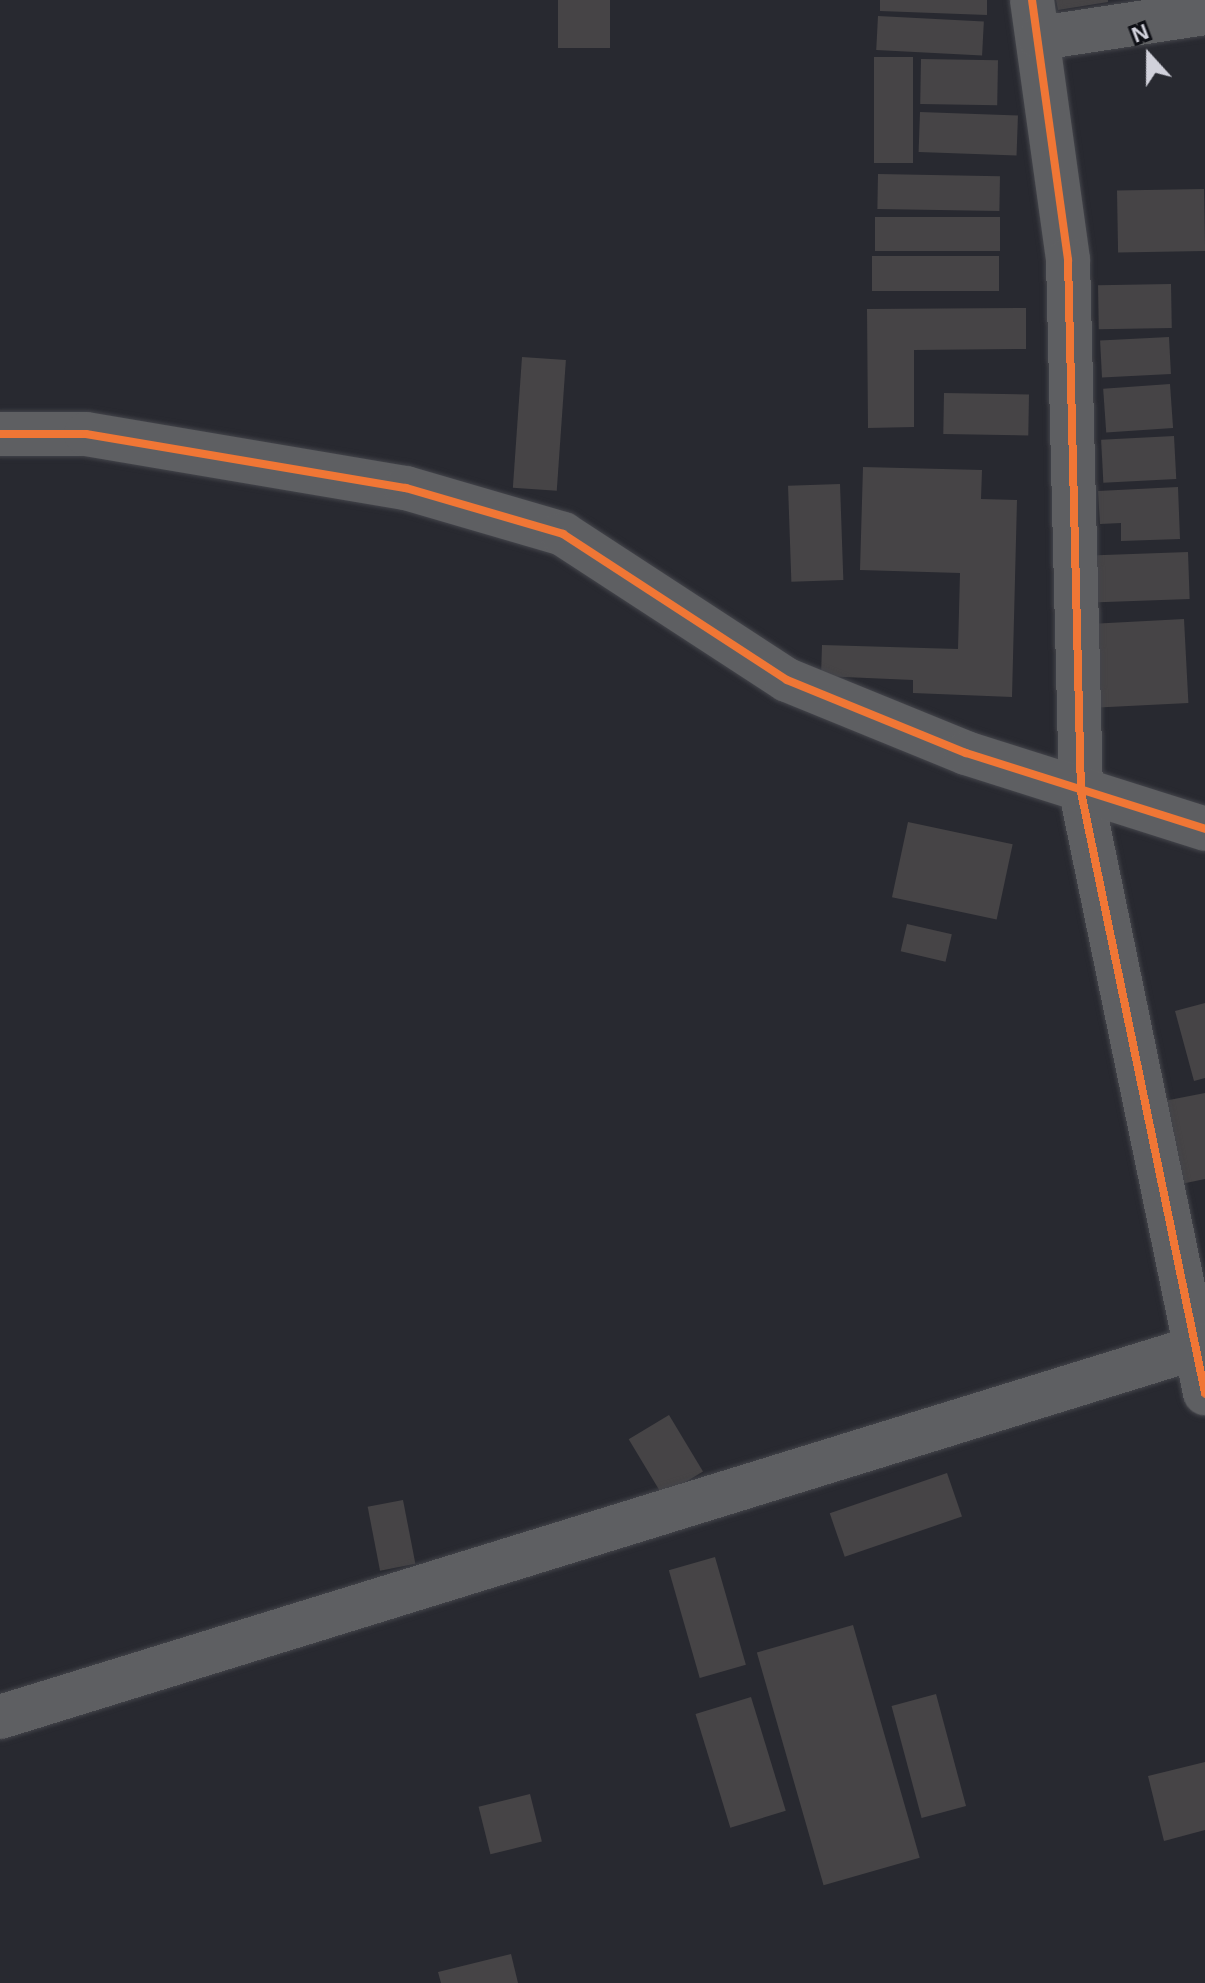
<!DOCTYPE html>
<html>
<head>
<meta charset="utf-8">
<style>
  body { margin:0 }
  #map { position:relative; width:1205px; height:1983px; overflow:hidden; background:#282930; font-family:Helvetica,sans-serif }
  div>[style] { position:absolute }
  .building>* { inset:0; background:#464446; transform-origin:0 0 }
  .roads { filter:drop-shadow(0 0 2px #44454b) drop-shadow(0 0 2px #44454b) }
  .minor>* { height:44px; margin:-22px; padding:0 22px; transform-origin:22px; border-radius:22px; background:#5e5f62 }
  .cycleway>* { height:8px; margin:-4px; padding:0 4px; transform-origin:4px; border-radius:4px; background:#f07635 }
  span { translate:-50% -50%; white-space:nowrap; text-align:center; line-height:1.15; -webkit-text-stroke:6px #0f1016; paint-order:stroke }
  .north { position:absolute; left:1109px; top:16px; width:80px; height:80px; -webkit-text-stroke:6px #0f1016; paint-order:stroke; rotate:339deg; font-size:22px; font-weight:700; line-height:32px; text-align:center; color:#d1d1db }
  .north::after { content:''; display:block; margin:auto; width:28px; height:36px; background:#d1d1db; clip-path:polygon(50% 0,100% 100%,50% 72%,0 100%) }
</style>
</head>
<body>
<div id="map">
  <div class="building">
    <i style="left:558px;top:0;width:52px;height:48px"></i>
    <i style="clip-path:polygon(880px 0,987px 0,987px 15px,880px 11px)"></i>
    <i style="clip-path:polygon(1056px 0,1108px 0,1108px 2px,1058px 10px)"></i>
    <i style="left:878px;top:16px;width:106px;height:34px;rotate:3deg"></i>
    <i style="left:874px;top:57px;width:39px;height:106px"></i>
    <i style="left:921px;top:59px;width:77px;height:45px;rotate:1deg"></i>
    <i style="left:920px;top:112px;width:98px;height:40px;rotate:2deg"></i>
    <i style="left:878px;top:174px;width:122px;height:35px;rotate:1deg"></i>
    <i style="left:1204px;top:189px;width:62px;height:87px;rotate:89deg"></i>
    <i style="left:875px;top:217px;width:125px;height:34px"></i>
    <i style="left:999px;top:256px;width:35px;height:127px;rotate:90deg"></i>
    <i style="left:1171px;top:284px;width:44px;height:73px;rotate:89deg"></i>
    <i style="clip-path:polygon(1026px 308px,1026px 349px,914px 350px,914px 427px,868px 428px,867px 309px)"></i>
    <i style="left:1169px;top:337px;width:37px;height:69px;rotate:87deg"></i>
    <i style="left:522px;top:357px;width:44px;height:131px;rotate:4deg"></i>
    <i style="left:1170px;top:384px;width:44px;height:67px;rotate:86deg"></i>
    <i style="left:944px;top:393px;width:85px;height:41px;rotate:1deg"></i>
    <i style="left:1174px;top:436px;width:43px;height:73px;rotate:87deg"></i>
    <i style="clip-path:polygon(863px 467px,982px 470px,981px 499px,1017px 500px,1012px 697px,913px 693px,913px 680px,821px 676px,822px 645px,958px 649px,960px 573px,860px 570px)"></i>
    <i style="left:840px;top:484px;width:96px;height:52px;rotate:88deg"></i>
    <i style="clip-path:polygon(1178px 487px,1180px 539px,1121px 541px,1121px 523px,1100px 524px,1098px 491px)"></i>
    <i style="left:1188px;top:552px;width:47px;height:98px;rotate:88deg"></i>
    <i style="left:1184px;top:619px;width:84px;height:90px;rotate:87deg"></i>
    <i style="left:908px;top:822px;width:107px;height:77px;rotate:12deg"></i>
    <i style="left:907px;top:924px;width:46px;height:28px;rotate:13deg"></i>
    <i style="clip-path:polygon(1205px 1003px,1205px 1078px,1194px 1081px,1175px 1011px)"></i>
    <i style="clip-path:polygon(1205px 1093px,1205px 1179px,1181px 1184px,1164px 1101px)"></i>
    <i style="left:669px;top:1415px;width:66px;height:47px;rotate:59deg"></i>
    <i style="left:947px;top:1473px;width:46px;height:124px;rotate:71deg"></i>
    <i style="left:403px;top:1500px;width:65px;height:36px;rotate:79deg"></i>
    <i style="left:715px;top:1557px;width:112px;height:48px;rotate:74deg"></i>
    <i style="left:853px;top:1625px;width:242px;height:100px;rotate:74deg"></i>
    <i style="left:936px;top:1694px;width:116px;height:46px;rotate:75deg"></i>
    <i style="left:751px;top:1697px;width:119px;height:58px;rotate:73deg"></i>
    <i style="clip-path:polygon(1205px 1762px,1205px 1830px,1164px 1841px,1148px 1776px)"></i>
    <i style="left:530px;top:1794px;width:49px;height:53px;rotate:76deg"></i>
    <i style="clip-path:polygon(511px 1954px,518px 1983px,441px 1983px,438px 1972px)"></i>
  </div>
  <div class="roads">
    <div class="minor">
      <i style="left:1032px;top:0;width:262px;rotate:82.1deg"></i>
      <i style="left:1068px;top:260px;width:532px;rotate:88.6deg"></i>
      <i style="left:1081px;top:792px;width:614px;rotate:78.34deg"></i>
      <i style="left:1040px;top:38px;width:167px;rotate:-8.6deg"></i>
      <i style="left:0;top:434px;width:86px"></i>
      <i style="left:86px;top:434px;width:325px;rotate:9.6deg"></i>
      <i style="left:406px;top:488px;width:164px;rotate:16.3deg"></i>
      <i style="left:563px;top:534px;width:267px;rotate:33.1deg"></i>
      <i style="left:787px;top:680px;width:193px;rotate:22.2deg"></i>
      <i style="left:966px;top:753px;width:251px;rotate:17.6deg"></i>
      <i style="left:0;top:1717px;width:1261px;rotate:-17.16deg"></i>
    </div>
  </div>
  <div class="cycleway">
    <i style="left:1032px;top:0;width:262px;rotate:82.1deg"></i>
    <i style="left:1068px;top:260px;width:532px;rotate:88.6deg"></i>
    <i style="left:1081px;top:792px;width:614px;rotate:78.34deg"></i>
    <i style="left:0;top:434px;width:86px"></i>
    <i style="left:86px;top:434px;width:325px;rotate:9.6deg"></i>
    <i style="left:406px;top:488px;width:164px;rotate:16.3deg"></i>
    <i style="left:563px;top:534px;width:267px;rotate:33.1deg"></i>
    <i style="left:787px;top:680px;width:193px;rotate:22.2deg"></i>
    <i style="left:966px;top:753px;width:251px;rotate:17.6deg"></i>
  </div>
  <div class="north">N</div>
</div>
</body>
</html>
